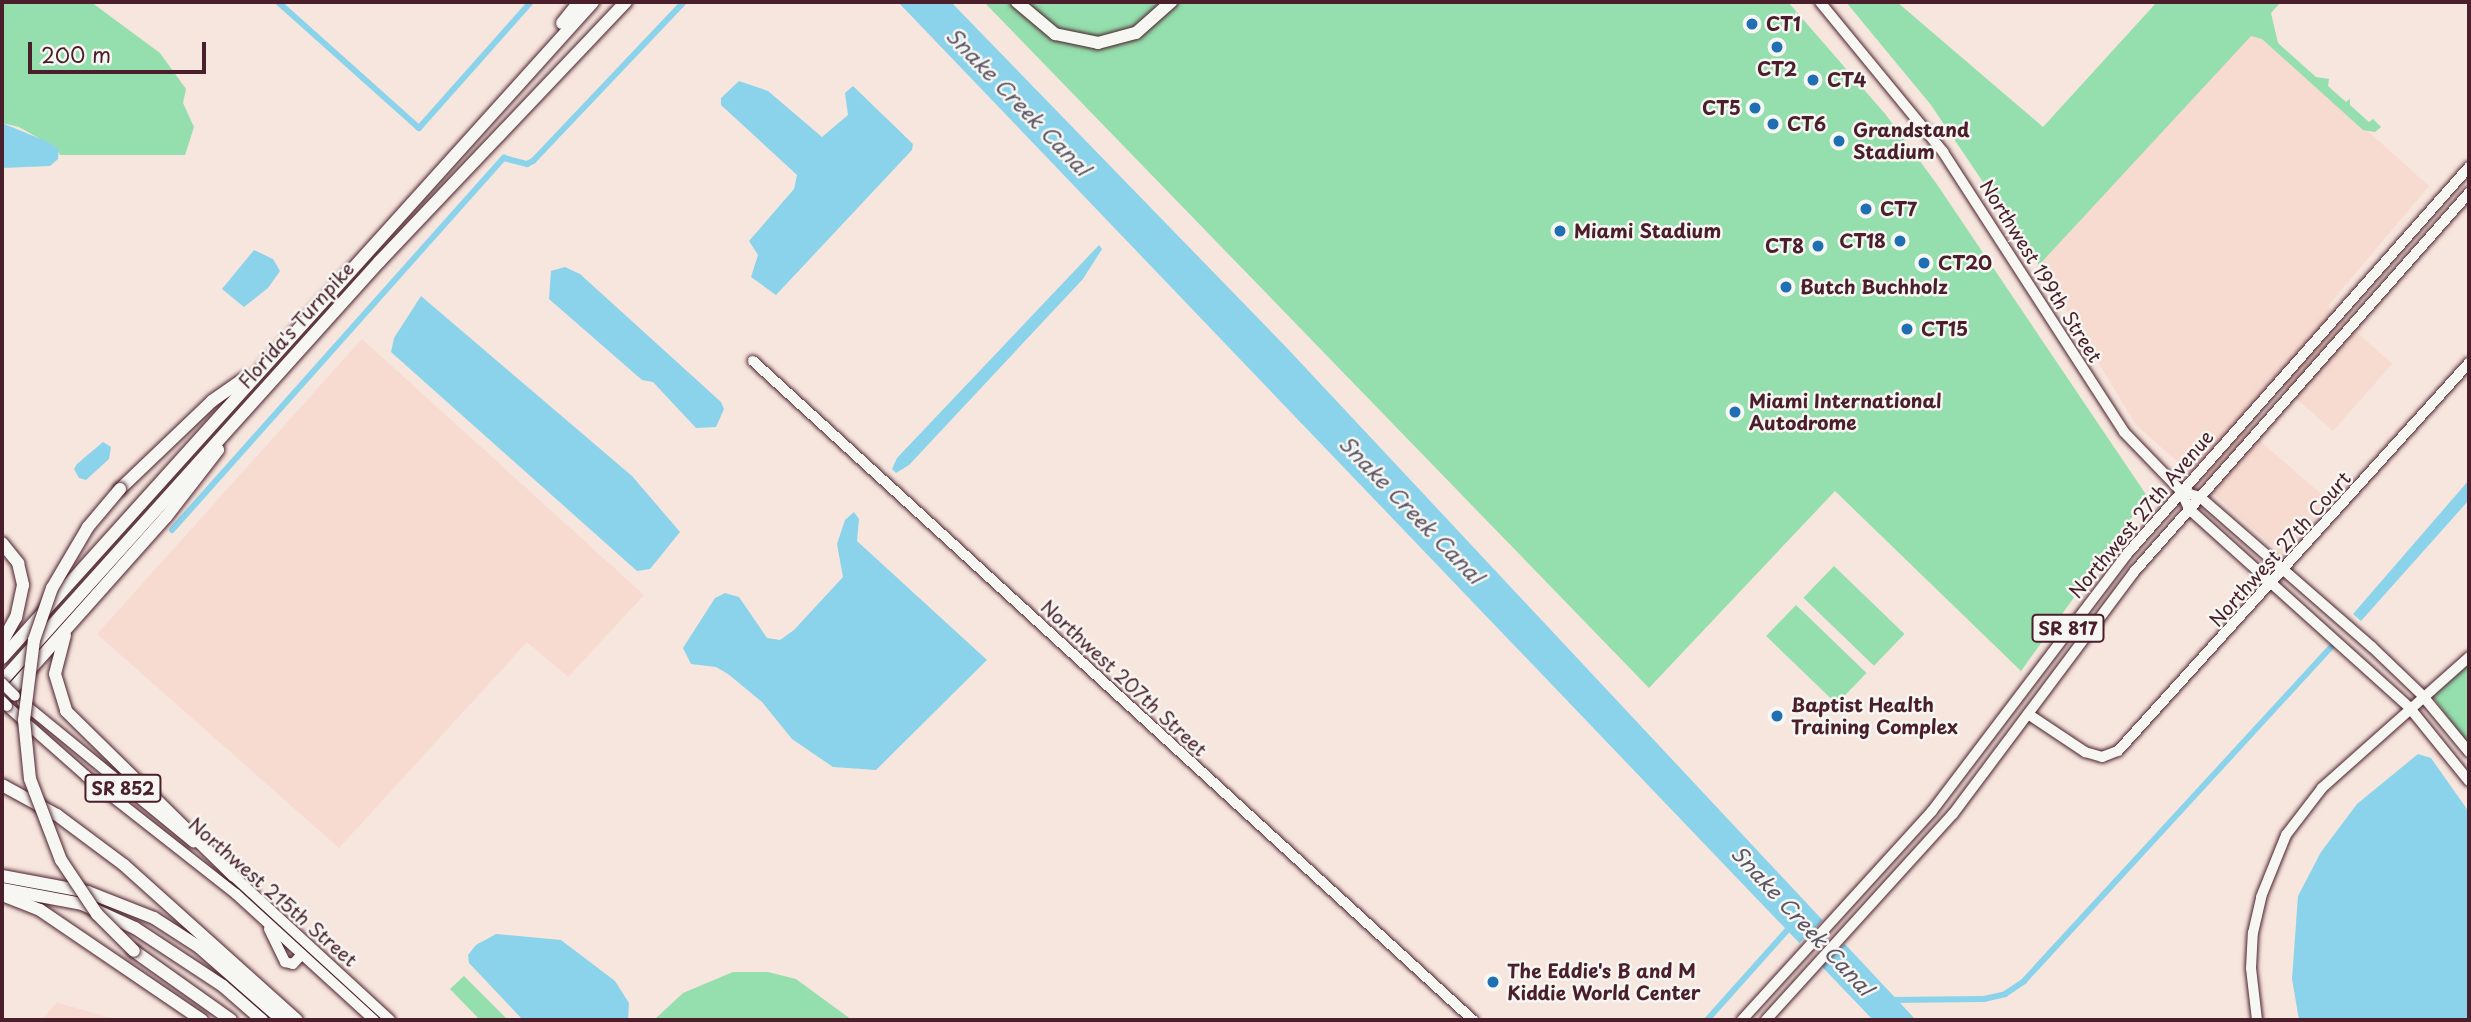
<!DOCTYPE html>
<html>
<head>
<meta charset="utf-8">
<style>
  body { margin:0 }
  #map { position:relative; width:2471px; height:1022px; overflow:hidden; background:#f7e6de; font-family:"Playpen Sans",sans-serif }
  div>[style] { position:absolute }
  .built>* { inset:0; background:#f7dad0 }
  .green>* { inset:0; background:#95dead; transform-origin:0 0 }
  .water>* { inset:0; background:#8ad3eb }
  .pier>* { inset:0; background:#f7e6de; transform-origin:0 0 }
  .canal>* { height:6px; margin:-3px; padding:0 3px; transform-origin:3px; border-radius:3px; background:#8ad3eb }
  .roads { filter:drop-shadow(0 0 2px #4a1f2b) drop-shadow(0 0 2px #4a1f2b) }
  .secondary>* { height:10px; margin:-5px; padding:0 5px; transform-origin:5px; border-radius:5px; background:#f6f6f2 }
  .primary>* { height:10px; margin:-5px; padding:0 5px; transform-origin:5px; border-radius:5px; background:#f6f6f2 }
  .highway>* { height:12px; margin:-6px; padding:0 6px; transform-origin:6px; border-radius:6px; background:#f6f6f2 }
  .bridges { filter:drop-shadow(0 0 2px #4a1f2b) drop-shadow(0 0 2px #4a1f2b) }
  .primary-bridge>* { height:10px; margin:-5px; padding:0 5px; transform-origin:5px; border-radius:5px; background:#f6f6f2 }
  .highway-bridge>* { height:12px; margin:-6px; padding:0 6px; transform-origin:6px; border-radius:6px; background:#f6f6f2 }
  .dots>* { width:19px; height:19px; translate:-50% -50%; box-sizing:border-box; border:4px solid #f6f6f2; border-radius:50% }
  span { translate:-50% -50%; white-space:nowrap; text-align:center; line-height:1.15; -webkit-text-stroke:5px #f6f6f2; paint-order:stroke }
  .shield-label span { padding:2px 5px; background:#f6f6f2; border:2px solid; border-radius:5px; -webkit-text-stroke-width:0 }
  .shield-label { font-size:18px; color:#4a1f2b; font-weight:700 }
  .poi-label { font-size:19px; color:#4a1f2b; font-weight:700 }
  .left { translate:0 -50%; text-align:left }
  .right { translate:-100% -50%; text-align:right }
  .street-label { font-size:19px; color:#4a1f2b }
  .water-label { font-size:21px; color:#5d5565; font-style:italic }
  .frame { position:absolute; inset:0; border:4px solid #4a1f2b; pointer-events:none }
  .scale { position:absolute; left:28px; top:42px; width:178px; height:32px; box-sizing:border-box; border:4px solid #4a1f2b; border-top:0; padding-left:9px; font-size:21px; line-height:24px; white-space:nowrap; color:#4a1f2b; -webkit-text-stroke:5px #f6f6f2; paint-order:stroke }
</style>
</head>
<body>
<div id="map">
  <div class="built">
    <i style="clip-path:polygon(2254px 29px,2429px 186px,2328px 306px,2392px 364px,2333px 431px,2274px 379px,2237px 421px,2329px 501px,2283px 555px,2136px 425px,2039px 265px)"></i>
    <i style="clip-path:polygon(362px 339px,644px 595px,568px 677px,527px 642px,339px 848px,97px 634px)"></i>
    <i style="clip-path:polygon(57px 1002px,58px 1003px,118px 1020px,42px 1020px)"></i>
  </div>
  <div class="green">
    <i style="clip-path:polygon(2px 2px,91px 2px,160px 53px,186px 89px,183px 103px,194px 127px,185px 155px,60px 155px,58px 149px,19px 127px,2px 123px)"></i>
    <i style="clip-path:polygon(984px 2px,1788px 2px,1886px 115px,1936px 183px,2147px 496px,2021px 671px,1835px 491px,1649px 688px)"></i>
    <i style="clip-path:polygon(1846px 2px,1897px 2px,2043px 127px,2157px 2px,2281px 2px,2271px 13px,2278px 43px,2316px 77px,2329px 79px,2328px 86px,2346px 102px,2350px 99px,2350px 105px,2369px 122px,2373px 119px,2381px 127px,2375px 132px,2363px 130px,2262px 39px,2251px 36px,2039px 265px,1931px 105px)"></i>
    <i style="left:1834px;top:566px;width:98px;height:44px;rotate:44deg"></i>
    <i style="left:1796px;top:605px;width:98px;height:43px;rotate:44deg"></i>
    <i style="clip-path:polygon(2469px 664px,2469px 745px,2433px 697px)"></i>
    <i style="clip-path:polygon(733px 972px,768px 972px,796px 979px,852px 1020px,654px 1020px,683px 993px)"></i>
    <i style="clip-path:polygon(464px 976px,508px 1020px,480px 1020px,450px 989px)"></i>
  </div>
  <div class="water">
    <i style="clip-path:polygon(898px 2px,951px 2px,1286px 347px,1916px 1020px,1873px 1020px)"></i>
    <i style="clip-path:polygon(739px 81px,768px 91px,822px 137px,848px 115px,845px 93px,853px 86px,913px 144px,912px 150px,776px 295px,751px 277px,758px 255px,749px 241px,794px 189px,797px 175px,721px 105px,721px 98px)"></i>
    <i style="clip-path:polygon(2px 123px,48px 142px,59px 149px,58px 159px,50px 166px,2px 168px)"></i>
    <i style="clip-path:polygon(1099px 245px,1102px 249px,1083px 279px,909px 465px,896px 473px,892px 469px,897px 458px)"></i>
    <i style="clip-path:polygon(254px 250px,273px 259px,280px 271px,268px 288px,244px 307px,222px 289px)"></i>
    <i style="clip-path:polygon(565px 267px,580px 274px,721px 402px,724px 409px,716px 427px,696px 428px,653px 382px,642px 380px,549px 299px,551px 271px)"></i>
    <i style="clip-path:polygon(421px 296px,632px 476px,680px 532px,650px 569px,637px 571px,391px 352px,394px 338px)"></i>
    <i style="clip-path:polygon(103px 442px,111px 447px,109px 459px,86px 480px,79px 478px,74px 469px,77px 464px)"></i>
    <i style="clip-path:polygon(2469px 480px,2469px 500px,2361px 621px,2353px 614px)"></i>
    <i style="clip-path:polygon(854px 512px,859px 519px,857px 541px,987px 660px,876px 770px,833px 767px,792px 739px,762px 702px,728px 674px,716px 667px,691px 664px,683px 648px,715px 598px,725px 593px,739px 597px,767px 638px,780px 640px,794px 630px,843px 577px,837px 544px,845px 520px)"></i>
    <i style="clip-path:polygon(2418px 754px,2431px 758px,2469px 812px,2469px 1020px,2299px 1020px,2292px 979px,2298px 896px,2321px 852px,2357px 804px)"></i>
    <i style="clip-path:polygon(496px 934px,561px 940px,615px 981px,629px 1003px,628px 1020px,523px 1020px,469px 963px,468px 955px,476px 945px)"></i>
  </div>
  <div class="pier">
    <i style="left:1823px;top:920px;width:32px;height:38px;rotate:46deg"></i>
  </div>
  <div class="canal">
    <i style="left:278px;top:2px;width:189px;rotate:41.8deg"></i>
    <i style="left:419px;top:128px;width:169px;rotate:-48.4deg"></i>
    <i style="left:172px;top:530px;width:499px;rotate:-48.3deg"></i>
    <i style="left:504px;top:158px;width:24px;rotate:15deg"></i>
    <i style="left:527px;top:164px;width:7px;rotate:-27deg"></i>
    <i style="left:533px;top:161px;width:219px;rotate:-46.5deg"></i>
    <i style="left:1889px;top:1000px;width:95px;rotate:-0.6deg"></i>
    <i style="left:1984px;top:999px;width:22px;rotate:-13deg"></i>
    <i style="left:2005px;top:994px;width:23px;rotate:-34deg"></i>
    <i style="left:2024px;top:981px;width:454px;rotate:-47.4deg"></i>
    <i style="left:1707px;top:1020px;width:127px;rotate:-48.2deg"></i>
  </div>
  <div class="roads">
    <div class="secondary">
      <i style="left:753px;top:361px;width:976px;rotate:42.47deg"></i>
      <i style="left:2028px;top:714px;width:69px;rotate:33.7deg"></i>
      <i style="left:2085px;top:752px;width:18px;rotate:16deg"></i>
      <i style="left:2102px;top:757px;width:17px;rotate:-21deg"></i>
      <i style="left:2118px;top:751px;width:523px;rotate:-47.87deg"></i>
      <i style="left:2257px;top:1020px;width:52px;rotate:-96.6deg"></i>
      <i style="left:2251px;top:968px;width:35px;rotate:-87deg"></i>
      <i style="left:2253px;top:933px;width:37px;rotate:-77deg"></i>
      <i style="left:2261px;top:897px;width:67px;rotate:-68deg"></i>
      <i style="left:2286px;top:835px;width:59px;rotate:-52.5deg"></i>
      <i style="left:2322px;top:788px;width:197px;rotate:-41.7deg"></i>
    </div>
    <div class="primary">
      <i style="left:1820px;top:2px;width:194px;rotate:50.6deg"></i>
      <i style="left:1943px;top:152px;width:333px;rotate:57.1deg"></i>
      <i style="left:2124px;top:432px;width:82px;rotate:46deg"></i>
      <i style="left:2181px;top:491px;width:20px;rotate:66deg"></i>
      <i style="left:2189px;top:509px;width:296px;rotate:42deg"></i>
      <i style="left:2409px;top:707px;width:95px;rotate:51deg"></i>
      <i style="left:2181px;top:491px;width:20px;rotate:18deg"></i>
      <i style="left:2200px;top:497px;width:228px;rotate:41.1deg"></i>
      <i style="left:2372px;top:647px;width:69px;rotate:43.8deg"></i>
      <i style="left:2422px;top:695px;width:74px;rotate:50.5deg"></i>
      <i style="left:22px;top:702px;width:222px;rotate:39.3deg"></i>
      <i style="left:7px;top:706px;width:106px;rotate:41.5deg"></i>
      <i style="left:86px;top:776px;width:191px;rotate:38.2deg"></i>
      <i style="left:236px;top:894px;width:187px;rotate:42.4deg"></i>
      <i style="left:228px;top:871px;width:220px;rotate:42.6deg"></i>
      <i style="left:269px;top:929px;width:37px;rotate:64deg"></i>
      <i style="left:285px;top:962px;width:8px;rotate:14deg"></i>
      <i style="left:293px;top:964px;width:13px;rotate:-48deg"></i>
      <i style="left:1742px;top:1020px;width:282px;rotate:-47.7deg"></i>
      <i style="left:1932px;top:811px;width:323px;rotate:-52.8deg"></i>
      <i style="left:2127px;top:554px;width:516px;rotate:-48.53deg"></i>
      <i style="left:1766px;top:1020px;width:278px;rotate:-47.8deg"></i>
      <i style="left:1953px;top:814px;width:302px;rotate:-53.2deg"></i>
      <i style="left:2134px;top:572px;width:506px;rotate:-48.53deg"></i>
    </div>
    <div class="highway">
      <i style="left:1017px;top:2px;width:50px;rotate:40.1deg"></i>
      <i style="left:1055px;top:34px;width:44px;rotate:11.8deg"></i>
      <i style="left:1098px;top:43px;width:39px;rotate:-15deg"></i>
      <i style="left:1136px;top:33px;width:47px;rotate:-41.5deg"></i>
      <i style="left:562px;top:23px;width:27px;rotate:-51deg"></i>
      <i style="left:120px;top:489px;width:127px;rotate:-43.7deg"></i>
      <i style="left:212px;top:401px;width:39px;rotate:-35deg"></i>
      <i style="left:2px;top:543px;width:26px;rotate:51deg"></i>
      <i style="left:18px;top:563px;width:23px;rotate:77deg"></i>
      <i style="left:23px;top:585px;width:33px;rotate:102deg"></i>
      <i style="left:16px;top:617px;width:29px;rotate:119deg"></i>
      <i style="left:65px;top:635px;width:40px;rotate:104.4deg"></i>
      <i style="left:55px;top:674px;width:39px;rotate:73deg"></i>
      <i style="left:66px;top:711px;width:235px;rotate:44.5deg"></i>
      <i style="left:2px;top:658px;width:883px;rotate:-47.98deg"></i>
      <i style="left:2px;top:681px;width:564px;rotate:-48.02deg"></i>
      <i style="left:379px;top:262px;width:359px;rotate:-46.5deg"></i>
      <i style="left:2px;top:701px;width:246px;rotate:-48.3deg"></i>
      <i style="left:166px;top:517px;width:85px;rotate:-52.2deg"></i>
      <i style="left:2px;top:785px;width:63px;rotate:28.6deg"></i>
      <i style="left:57px;top:815px;width:84px;rotate:36.7deg"></i>
      <i style="left:124px;top:865px;width:232px;rotate:41.9deg"></i>
      <i style="left:2px;top:876px;width:87px;rotate:10.5deg"></i>
      <i style="left:88px;top:892px;width:71px;rotate:21.5deg"></i>
      <i style="left:154px;top:918px;width:54px;rotate:32.8deg"></i>
      <i style="left:199px;top:947px;width:111px;rotate:41.3deg"></i>
      <i style="left:2px;top:889px;width:81px;rotate:10.6deg"></i>
      <i style="left:82px;top:904px;width:58px;rotate:24.4deg"></i>
      <i style="left:135px;top:928px;width:105px;rotate:33.4deg"></i>
      <i style="left:223px;top:986px;width:52px;rotate:41.1deg"></i>
      <i style="left:2px;top:895px;width:41px;rotate:21.5deg"></i>
      <i style="left:40px;top:910px;width:196px;rotate:34.2deg"></i>
      <i style="left:134px;top:951px;width:119px;rotate:35.4deg"></i>
    </div>
  </div>
  <div class="bridges">
    <div class="primary-bridge">
      <i style="left:2px;top:683px;width:18px;rotate:45deg"></i>
      <i style="left:2px;top:701px;width:7px;rotate:45deg"></i>
    </div>
    <div class="highway-bridge">
      <i style="left:120px;top:489px;width:50px;rotate:130.1deg"></i>
      <i style="left:88px;top:527px;width:71px;rotate:120.5deg"></i>
      <i style="left:52px;top:588px;width:55px;rotate:109.1deg"></i>
      <i style="left:34px;top:640px;width:81px;rotate:97.1deg"></i>
      <i style="left:24px;top:720px;width:59px;rotate:84.2deg"></i>
      <i style="left:30px;top:779px;width:87px;rotate:69.1deg"></i>
      <i style="left:61px;top:860px;width:65px;rotate:56.3deg"></i>
      <i style="left:97px;top:914px;width:52px;rotate:45deg"></i>
    </div>
  </div>
  <div class="dots">
    <i style="left:1752px;top:24px;background:#1f6fb2"></i>
    <i style="left:1777px;top:47px;background:#1f6fb2"></i>
    <i style="left:1813px;top:80px;background:#1f6fb2"></i>
    <i style="left:1755px;top:108px;background:#1f6fb2"></i>
    <i style="left:1773px;top:124px;background:#1f6fb2"></i>
    <i style="left:1839px;top:141px;background:#1f6fb2"></i>
    <i style="left:1866px;top:209px;background:#1f6fb2"></i>
    <i style="left:1560px;top:231px;background:#1f6fb2"></i>
    <i style="left:1900px;top:241px;background:#1f6fb2"></i>
    <i style="left:1818px;top:246px;background:#1f6fb2"></i>
    <i style="left:1924px;top:263px;background:#1f6fb2"></i>
    <i style="left:1786px;top:287px;background:#1f6fb2"></i>
    <i style="left:1907px;top:329px;background:#1f6fb2"></i>
    <i style="left:1735px;top:412px;background:#1f6fb2"></i>
    <i style="left:1777px;top:716px;background:#1f6fb2"></i>
    <i style="left:1493px;top:982px;background:#1f6fb2"></i>
  </div>
  <div class="shield-label">
    <span style="left:2068px;top:628px">SR 817</span>
    <span style="left:123px;top:788px">SR 852</span>
  </div>
  <div class="poi-label">
    <span class="left" style="left:1766px;top:24px">CT1</span>
    <span style="left:1777px;top:69px">CT2</span>
    <span class="left" style="left:1827px;top:80px">CT4</span>
    <span class="right" style="left:1741px;top:108px">CT5</span>
    <span class="left" style="left:1787px;top:124px">CT6</span>
    <span class="left" style="left:1853px;top:141px">Grandstand<br>Stadium</span>
    <span class="left" style="left:1880px;top:209px">CT7</span>
    <span class="left" style="left:1574px;top:231px">Miami Stadium</span>
    <span class="right" style="left:1886px;top:241px">CT18</span>
    <span class="right" style="left:1804px;top:246px">CT8</span>
    <span class="left" style="left:1938px;top:263px">CT20</span>
    <span class="left" style="left:1800px;top:287px">Butch Buchholz</span>
    <span class="left" style="left:1921px;top:329px">CT15</span>
    <span class="left" style="left:1749px;top:412px">Miami International<br>Autodrome</span>
    <span class="left" style="left:1791px;top:716px">Baptist Health<br>Training Complex</span>
    <span class="left" style="left:1507px;top:982px">The Eddie's B and M<br>Kiddie World Center</span>
  </div>
  <div class="street-label">
    <span style="left:2041px;top:271px;rotate:58deg">Northwest 199th Street</span>
    <span style="left:296px;top:325px;rotate:-48deg">Florida's Turnpike</span>
    <span style="left:2141px;top:514px;rotate:-50deg">Northwest 27th Avenue</span>
    <span style="left:2280px;top:549px;rotate:-48deg">Northwest 27th Court</span>
    <span style="left:1124px;top:678px;rotate:43deg">Northwest 207th Street</span>
    <span style="left:273px;top:892px;rotate:41deg">Northwest 215th Street</span>
  </div>
  <div class="water-label">
    <span style="left:1019px;top:101px;rotate:46deg">Snake Creek Canal</span>
    <span style="left:1412px;top:509px;rotate:46deg">Snake Creek Canal</span>
    <span style="left:1803px;top:920px;rotate:47deg">Snake Creek Canal</span>
  </div>
  <div class="frame"></div>
  <div class="scale">200 m</div>
</div>
</body>
</html>
